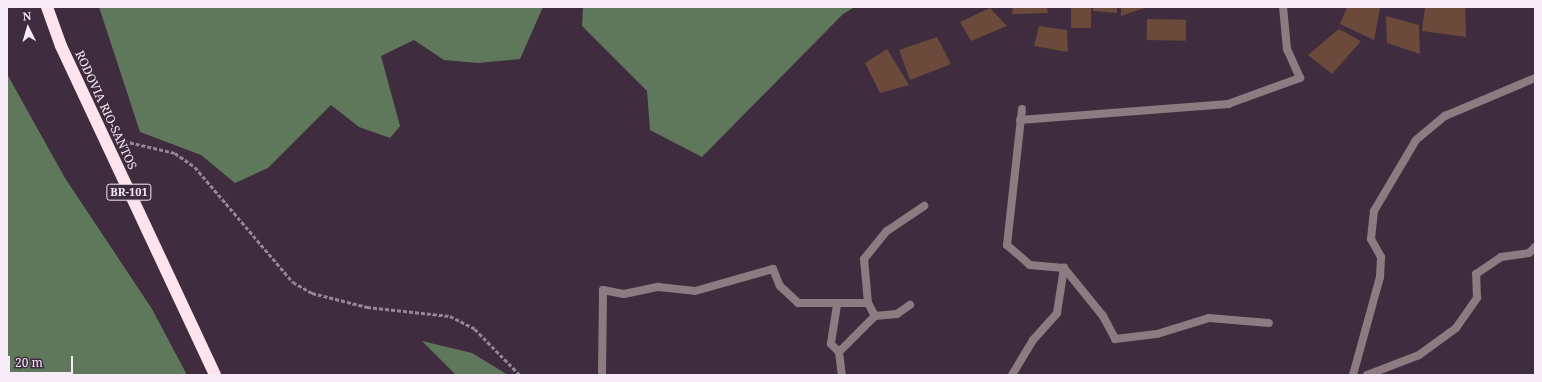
<!DOCTYPE html>
<html>
<head>
<meta charset="utf-8">
<style>
  body { margin:0 }
  #map { position:relative; width:1542px; height:382px; overflow:hidden; background:#3f2d3f; font-family:"Noto Serif",serif }
  div>[style] { position:absolute }
  .forest>* { inset:0; background:#5f775a }
  .building>* { inset:0; background:#6b4a3b; transform-origin:0 0 }
  .path>* { height:2.5px; margin-top:-1.25px; transform-origin:0; background:repeating-linear-gradient(90deg,#958695 0 4px,transparent 0 6px) }
  .street>* { height:8px; margin:-4px; padding:0 4px; transform-origin:4px; border-radius:4px; background:#8d7b81 }
  .highway>* { height:12px; margin:-6px; padding:0 6px; transform-origin:6px; border-radius:6px; background:#fde3eb }
  span { translate:-50% -50%; white-space:nowrap; text-align:center; line-height:1.15; -webkit-text-stroke:3.5px #3f2d3f; paint-order:stroke }
  .shield-label span { padding:1px 3px; background:#3f2d3f; border:1px solid; border-radius:3px; -webkit-text-stroke-width:0 }
  .shield-label { font-size:11px; color:#f6ebf6; font-weight:700 }
  .street-label { font-size:12px; color:#f6ebf6 }
  .frame { position:absolute; inset:0; border:8px solid #f6ebf6; pointer-events:none }
  .north { position:absolute; left:8px; top:8px; width:40px; height:40px; -webkit-text-stroke:3px #3f2d3f; paint-order:stroke; rotate:355deg; font-size:11px; font-weight:700; line-height:16px; text-align:center; color:#f6ebf6 }
  .north::after { content:''; display:block; margin:auto; width:14px; height:18px; background:#f6ebf6; clip-path:polygon(50% 0,100% 100%,50% 72%,0 100%) }
  .scale { position:absolute; left:8px; top:356px; width:65px; height:18px; box-sizing:border-box; border:2px solid #f6ebf6; border-top:0; padding-left:5px; font-size:12px; line-height:14px; white-space:nowrap; color:#f6ebf6; -webkit-text-stroke:3px #3f2d3f; paint-order:stroke }
</style>
</head>
<body>
<div id="map">
  <div class="forest">
    <i style="clip-path:polygon(99px 7px,543px 7px,520px 59px,478px 63px,444px 60px,414px 40px,381px 56px,400px 126px,390px 138px,359px 127px,331px 105px,268px 168px,235px 183px,201px 155px,140px 132px)"></i>
    <i style="clip-path:polygon(583px 7px,855px 7px,843px 14px,702px 157px,650px 130px,647px 91px,582px 26px)"></i>
    <i style="clip-path:polygon(7px 74px,65px 178px,152px 309px,187px 375px,7px 375px)"></i>
    <i style="clip-path:polygon(422px 341px,472px 353px,508px 375px,456px 375px)"></i>
  </div>
  <div class="building">
    <i style="clip-path:polygon(1013px 7px,1047px 7px,1048px 13px,1012px 14px)"></i>
    <i style="left:1071px;top:7px;width:20px;height:21px"></i>
    <i style="clip-path:polygon(1093px 7px,1117px 7px,1117px 13px,1093px 11px)"></i>
    <i style="clip-path:polygon(1121px 7px,1147px 7px,1121px 16px)"></i>
    <i style="clip-path:polygon(1347px 7px,1380px 8px,1374px 40px,1340px 24px)"></i>
    <i style="clip-path:polygon(1425px 7px,1465px 7px,1466px 37px,1422px 31px)"></i>
    <i style="clip-path:polygon(990px 8px,1007px 26px,971px 41px,960px 22px)"></i>
    <i style="clip-path:polygon(1386px 16px,1419px 25px,1420px 54px,1387px 43px)"></i>
    <i style="left:1147px;top:19px;width:39px;height:21px;rotate:1deg"></i>
    <i style="clip-path:polygon(1039px 26px,1067px 30px,1068px 52px,1034px 46px)"></i>
    <i style="clip-path:polygon(1339px 29px,1361px 41px,1332px 74px,1308px 55px)"></i>
    <i style="clip-path:polygon(937px 37px,951px 64px,910px 80px,899px 50px)"></i>
    <i style="clip-path:polygon(887px 49px,909px 85px,880px 93px,865px 63px)"></i>
  </div>
  <div class="path">
    <i style="left:124px;top:141px;width:52px;rotate:13.2deg"></i>
    <i style="left:175px;top:153px;width:24px;rotate:35deg"></i>
    <i style="left:195px;top:167px;width:151px;rotate:49.6deg"></i>
    <i style="left:293px;top:282px;width:22px;rotate:30deg"></i>
    <i style="left:312px;top:293px;width:57px;rotate:14.3deg"></i>
    <i style="left:367px;top:307px;width:83px;rotate:6.2deg"></i>
    <i style="left:450px;top:316px;width:28px;rotate:27deg"></i>
    <i style="left:475px;top:329px;width:64px;rotate:45.6deg"></i>
  </div>
  <div class="street">
    <i style="left:1022px;top:109px;width:137px;rotate:96.3deg"></i>
    <i style="left:1007px;top:245px;width:30px;rotate:41deg"></i>
    <i style="left:1030px;top:265px;width:34px;rotate:5deg"></i>
    <i style="left:1064px;top:268px;width:62px;rotate:50.9deg"></i>
    <i style="left:1103px;top:316px;width:26px;rotate:62deg"></i>
    <i style="left:1115px;top:339px;width:42px;rotate:-6.8deg"></i>
    <i style="left:1157px;top:334px;width:54px;rotate:-17.1deg"></i>
    <i style="left:1209px;top:318px;width:60px;rotate:4.8deg"></i>
    <i style="left:1020px;top:120px;width:209px;rotate:-4.4deg"></i>
    <i style="left:1228px;top:104px;width:77px;rotate:-19.9deg"></i>
    <i style="left:1300px;top:78px;width:32px;rotate:-114deg"></i>
    <i style="left:1287px;top:49px;width:42px;rotate:-95.4deg"></i>
    <i style="left:868px;top:303px;width:44px;rotate:-95.2deg"></i>
    <i style="left:864px;top:259px;width:36px;rotate:-51deg"></i>
    <i style="left:887px;top:231px;width:45px;rotate:-34deg"></i>
    <i style="left:837px;top:305px;width:39px;rotate:99deg"></i>
    <i style="left:831px;top:344px;width:11px;rotate:45deg"></i>
    <i style="left:839px;top:352px;width:23px;rotate:83deg"></i>
    <i style="left:839px;top:352px;width:51px;rotate:-45deg"></i>
    <i style="left:602px;top:375px;width:85px;rotate:-89.3deg"></i>
    <i style="left:603px;top:290px;width:21px;rotate:11deg"></i>
    <i style="left:624px;top:294px;width:35px;rotate:-12deg"></i>
    <i style="left:658px;top:287px;width:37px;rotate:6deg"></i>
    <i style="left:695px;top:291px;width:81px;rotate:-15.8deg"></i>
    <i style="left:773px;top:269px;width:18px;rotate:68deg"></i>
    <i style="left:780px;top:286px;width:25px;rotate:43deg"></i>
    <i style="left:798px;top:303px;width:70px"></i>
    <i style="left:868px;top:303px;width:15px;rotate:62deg"></i>
    <i style="left:875px;top:316px;width:22px;rotate:-5deg"></i>
    <i style="left:897px;top:314px;width:16px;rotate:-35deg"></i>
    <i style="left:1012px;top:375px;width:41px;rotate:-59deg"></i>
    <i style="left:1033px;top:340px;width:36px;rotate:-48deg"></i>
    <i style="left:1057px;top:313px;width:46px;rotate:-81.2deg"></i>
    <i style="left:1353px;top:375px;width:102px;rotate:-74.6deg"></i>
    <i style="left:1380px;top:277px;width:20px;rotate:-87deg"></i>
    <i style="left:1381px;top:257px;width:21px;rotate:-119deg"></i>
    <i style="left:1371px;top:239px;width:28px;rotate:-84deg"></i>
    <i style="left:1374px;top:211px;width:82px;rotate:-59.4deg"></i>
    <i style="left:1416px;top:140px;width:38px;rotate:-40deg"></i>
    <i style="left:1445px;top:116px;width:98px;rotate:-22.9deg"></i>
    <i style="left:1367px;top:375px;width:56px;rotate:-21deg"></i>
    <i style="left:1419px;top:355px;width:46px;rotate:-36.1deg"></i>
    <i style="left:1456px;top:328px;width:37px;rotate:-55deg"></i>
    <i style="left:1477px;top:298px;width:24px;rotate:-92deg"></i>
    <i style="left:1476px;top:274px;width:30px;rotate:-34deg"></i>
    <i style="left:1501px;top:257px;width:28px;rotate:-8deg"></i>
    <i style="left:1529px;top:253px;width:8px;rotate:-45deg"></i>
  </div>
  <div class="highway">
    <i style="left:47px;top:7px;width:41px;rotate:70.3deg"></i>
    <i style="left:61px;top:46px;width:363px;rotate:64.9deg"></i>
  </div>
  <div class="shield-label">
    <span style="left:129px;top:192px">BR-101</span>
  </div>
  <div class="street-label">
    <span style="left:106px;top:110px;rotate:65deg">RODOVIA RIO-SANTOS</span>
  </div>
  <div class="frame"></div>
  <div class="north">N</div>
  <div class="scale">20 m</div>
</div>
</body>
</html>
